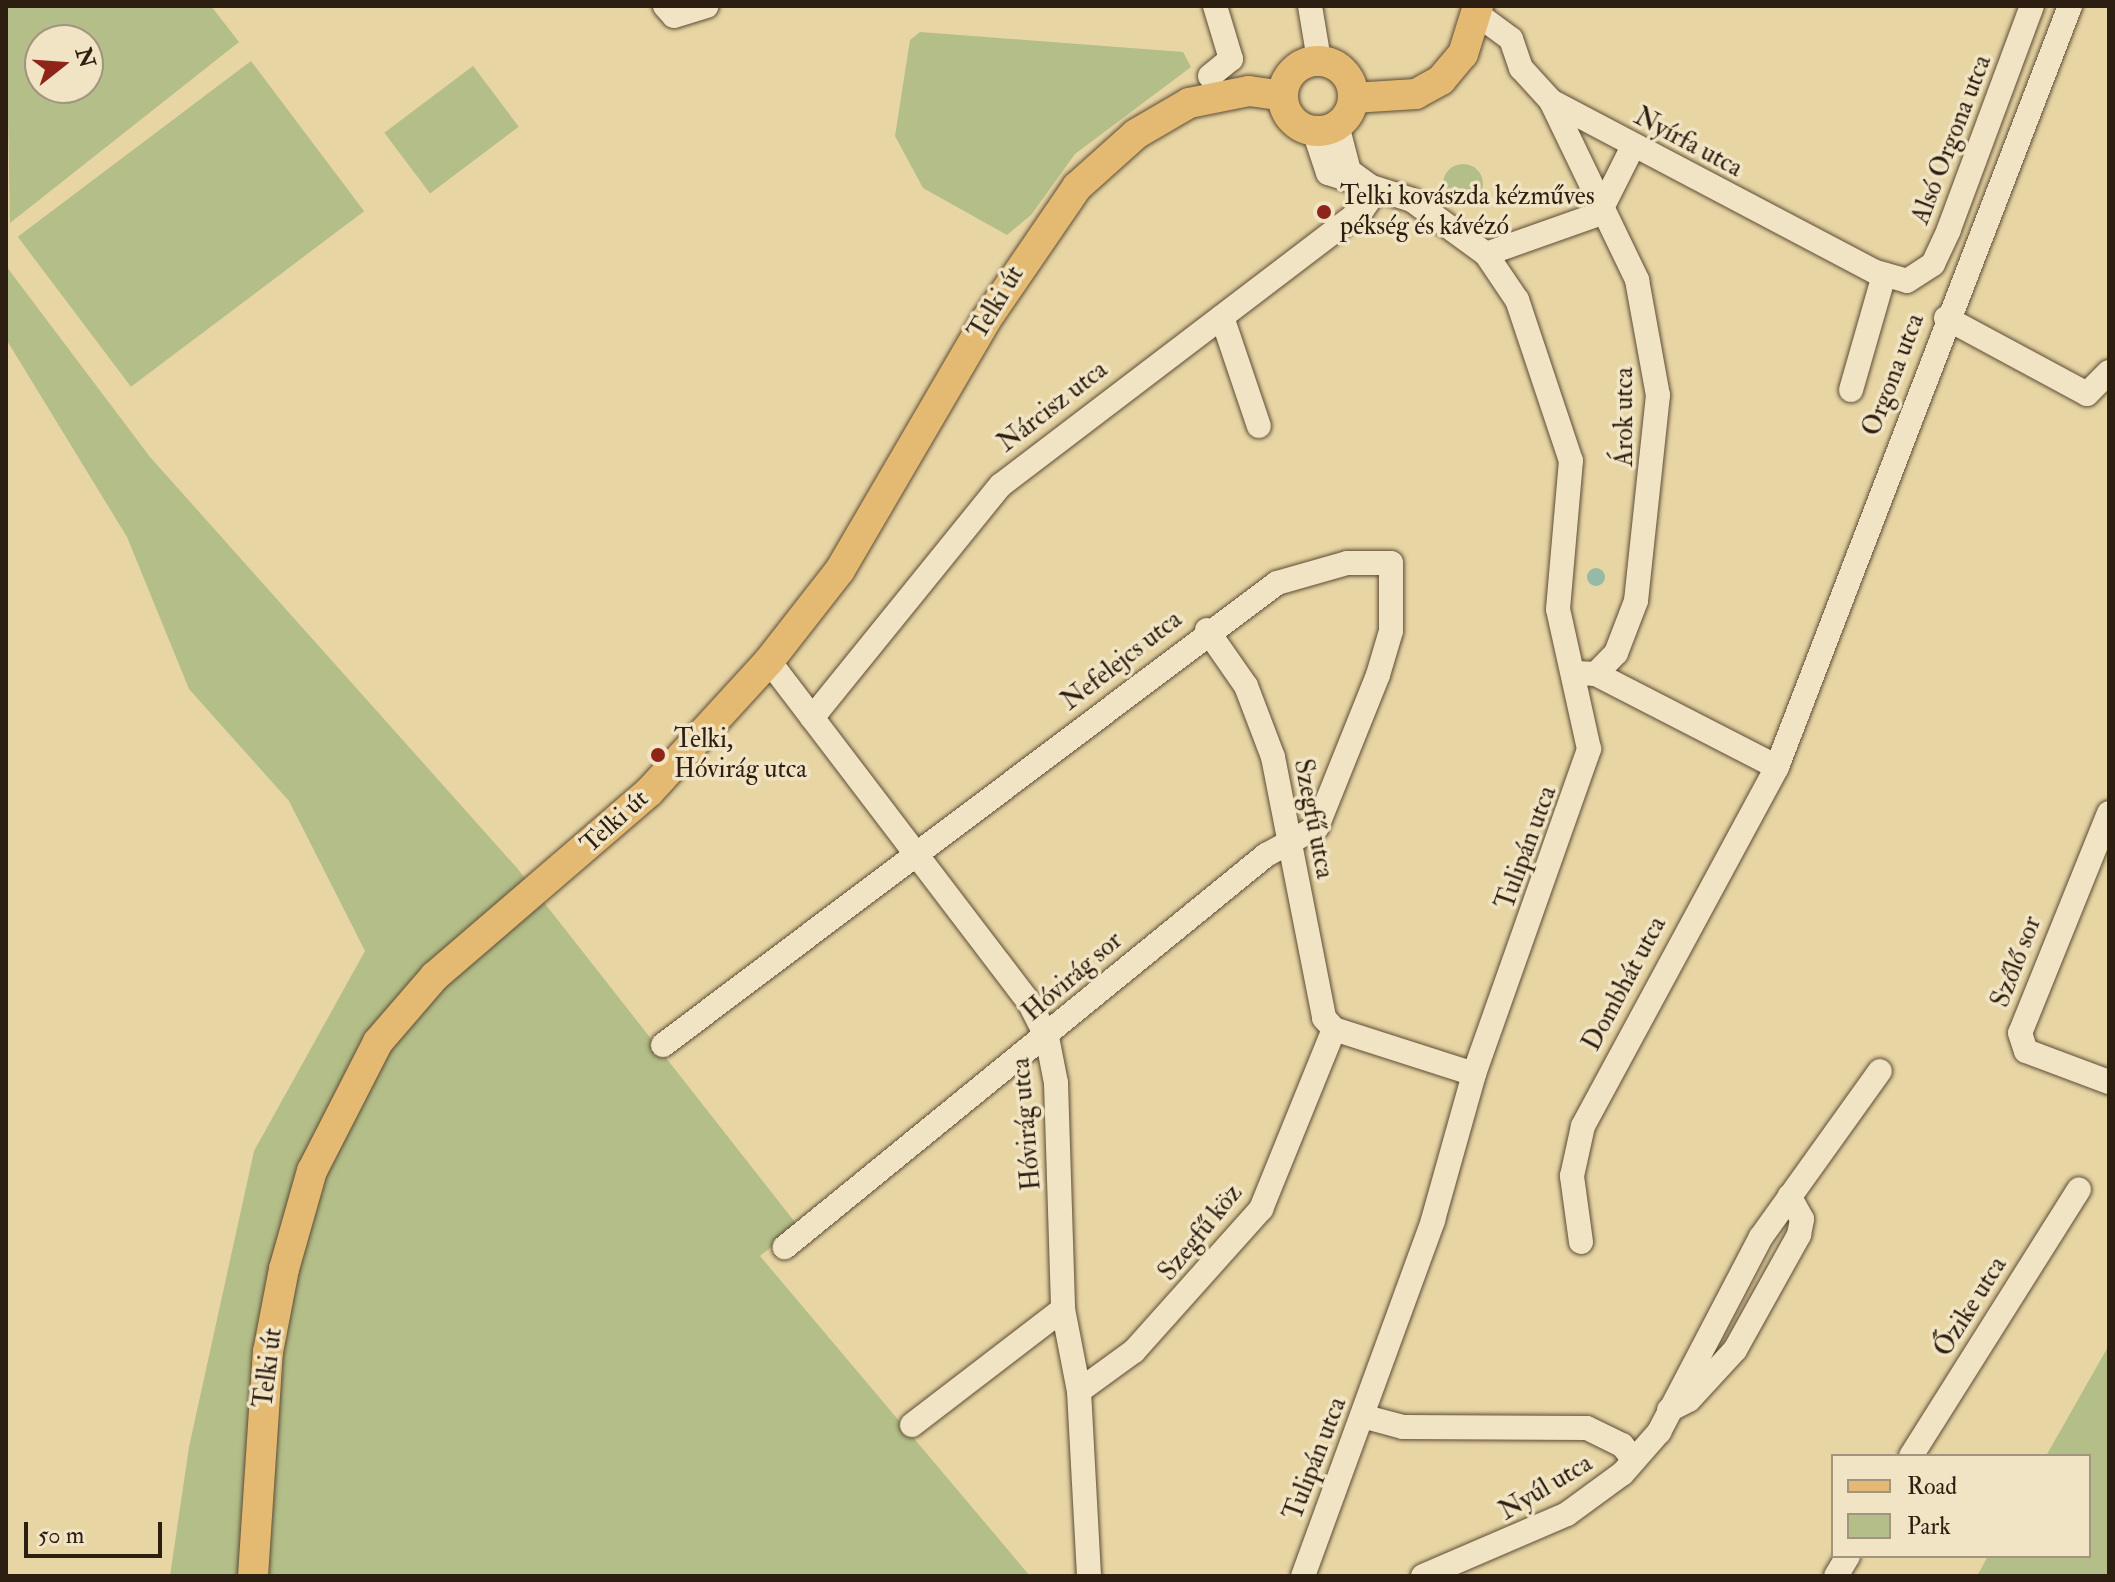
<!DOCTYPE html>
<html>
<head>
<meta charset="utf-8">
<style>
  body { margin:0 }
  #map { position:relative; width:2115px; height:1582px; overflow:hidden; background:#e8d5a4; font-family:"IM FELL Double Pica",serif }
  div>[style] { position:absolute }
  .green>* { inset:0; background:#b3be88; transform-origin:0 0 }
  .round { border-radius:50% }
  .water>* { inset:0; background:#97b9a7 }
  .roads { filter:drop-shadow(0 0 2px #5c4c36) drop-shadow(0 0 2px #5c4c36) }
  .minor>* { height:24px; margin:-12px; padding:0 12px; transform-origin:12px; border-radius:12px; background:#f0e4c4 }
  .major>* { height:30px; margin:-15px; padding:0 15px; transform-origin:15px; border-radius:15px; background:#e4ba72 }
  .major>.ring { margin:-15px; padding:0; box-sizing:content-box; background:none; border:30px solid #e4ba72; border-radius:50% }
  .dots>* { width:22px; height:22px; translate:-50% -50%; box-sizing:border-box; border:4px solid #f0e4c4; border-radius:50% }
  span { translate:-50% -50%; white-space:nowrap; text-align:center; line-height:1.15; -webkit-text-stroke:7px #f0e4c4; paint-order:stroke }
  .street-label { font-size:26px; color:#2d1e12 }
  .poi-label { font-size:26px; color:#2d1e12 }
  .left { translate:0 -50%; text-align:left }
  .frame { position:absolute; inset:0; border:8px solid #2d1e12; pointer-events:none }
  .legend { position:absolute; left:1831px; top:1454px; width:260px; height:104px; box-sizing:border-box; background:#f0e4c4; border:2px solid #a2957d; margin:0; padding:10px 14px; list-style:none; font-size:24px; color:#2d1e12 }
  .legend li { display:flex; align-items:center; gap:16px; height:40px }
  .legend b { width:40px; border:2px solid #a2957d }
  .north { position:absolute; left:24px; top:24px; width:80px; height:80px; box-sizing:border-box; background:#f0e4c4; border:2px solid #a2957d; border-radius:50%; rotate:73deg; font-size:22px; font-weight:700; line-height:32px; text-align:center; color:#2d1e12 }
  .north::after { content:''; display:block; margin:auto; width:28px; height:36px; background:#8f2418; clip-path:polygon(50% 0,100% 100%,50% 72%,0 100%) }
  .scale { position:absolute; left:24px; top:1522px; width:138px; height:36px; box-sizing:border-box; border:4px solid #2d1e12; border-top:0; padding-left:10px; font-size:24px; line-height:28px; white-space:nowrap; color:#2d1e12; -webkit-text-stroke:6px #f0e4c4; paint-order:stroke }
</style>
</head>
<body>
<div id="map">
  <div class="green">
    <i style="clip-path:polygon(evenodd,6px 6px,211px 6px,239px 42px,10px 223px,6px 6px,88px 40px,88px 88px,40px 88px,40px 40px,88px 40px)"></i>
    <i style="clip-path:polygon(920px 32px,1183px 52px,1191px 67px,1075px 154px,1031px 215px,1007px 235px,923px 188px,895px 136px,910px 40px)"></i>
    <i style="left:251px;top:61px;width:188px;height:292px;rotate:53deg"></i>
    <i style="left:473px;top:66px;width:76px;height:111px;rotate:53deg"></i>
    <i class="round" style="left:1443px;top:164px;width:40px;height:40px"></i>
    <i style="clip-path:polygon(6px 266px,150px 457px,517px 868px,798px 1226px,760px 1256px,1030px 1576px,170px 1576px,189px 1447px,254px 1151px,365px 951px,289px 801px,189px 689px,127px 537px,6px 339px)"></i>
    <i style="clip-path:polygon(2109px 1345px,2109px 1576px,1977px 1576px,1988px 1556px,2089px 1556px,2089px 1456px,2046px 1456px)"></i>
  </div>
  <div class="water">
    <i class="round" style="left:1587px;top:568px;width:18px;height:18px"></i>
  </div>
  <div class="roads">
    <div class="minor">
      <i style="left:665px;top:6px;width:13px;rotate:48deg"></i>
      <i style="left:674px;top:16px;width:34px;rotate:-17deg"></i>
      <i style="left:1310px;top:6px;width:55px;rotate:80.5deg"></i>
      <i style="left:1477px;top:14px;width:42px;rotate:36.3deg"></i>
      <i style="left:1511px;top:39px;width:31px;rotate:71deg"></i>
      <i style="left:1521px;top:68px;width:45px;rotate:47.7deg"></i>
      <i style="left:1551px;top:101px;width:367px;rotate:27.8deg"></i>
      <i style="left:1876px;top:272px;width:32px;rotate:16deg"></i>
      <i style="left:1907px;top:281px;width:31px;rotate:-33deg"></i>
      <i style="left:1933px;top:264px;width:38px;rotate:-65deg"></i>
      <i style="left:1949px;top:229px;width:238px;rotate:-69.6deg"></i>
      <i style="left:1210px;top:76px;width:27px;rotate:-39deg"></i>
      <i style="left:1231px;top:59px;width:55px;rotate:-106.8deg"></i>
      <i style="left:1551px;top:101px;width:199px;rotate:64.3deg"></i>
      <i style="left:1637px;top:280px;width:117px;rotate:79.7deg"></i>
      <i style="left:1658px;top:395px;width:207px;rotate:96.1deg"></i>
      <i style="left:1636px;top:601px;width:56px;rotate:111deg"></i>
      <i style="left:1616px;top:653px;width:29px;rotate:134deg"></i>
      <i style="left:1596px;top:674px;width:20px;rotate:-177deg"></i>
      <i style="left:1337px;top:125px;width:48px;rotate:75.4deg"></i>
      <i style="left:1349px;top:171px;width:26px;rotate:36deg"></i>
      <i style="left:1486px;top:254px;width:120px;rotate:-19.5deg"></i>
      <i style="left:1599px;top:214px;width:76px;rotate:-63.4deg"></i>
      <i style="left:1222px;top:317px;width:115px;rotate:71.3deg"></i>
      <i style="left:1946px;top:318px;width:160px;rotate:28.3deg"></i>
      <i style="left:2087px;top:394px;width:31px;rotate:-45deg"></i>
      <i style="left:1851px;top:390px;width:120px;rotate:-74deg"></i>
      <i style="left:1207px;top:630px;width:68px;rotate:55.1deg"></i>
      <i style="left:1246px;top:686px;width:76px;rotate:69.2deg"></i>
      <i style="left:1273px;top:757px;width:266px;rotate:78.9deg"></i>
      <i style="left:1324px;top:1018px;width:15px;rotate:48deg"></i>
      <i style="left:1334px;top:1029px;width:147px;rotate:17.8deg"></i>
      <i style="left:769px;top:661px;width:431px;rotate:52.7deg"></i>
      <i style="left:1030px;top:1004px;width:37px;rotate:63deg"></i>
      <i style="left:1047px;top:1037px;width:47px;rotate:78.9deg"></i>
      <i style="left:1056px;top:1083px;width:226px;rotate:88.2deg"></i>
      <i style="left:1063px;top:1309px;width:84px;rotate:79deg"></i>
      <i style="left:1079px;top:1391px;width:185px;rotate:86.9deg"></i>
      <i style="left:1596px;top:674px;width:203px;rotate:27.2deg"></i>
      <i style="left:812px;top:718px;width:300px;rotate:-51deg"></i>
      <i style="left:1001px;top:485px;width:454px;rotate:-37.3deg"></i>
      <i style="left:1362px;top:210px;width:24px;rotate:-55deg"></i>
      <i style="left:2109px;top:813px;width:237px;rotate:112deg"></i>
      <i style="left:2020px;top:1033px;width:19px;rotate:72deg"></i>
      <i style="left:2026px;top:1051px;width:89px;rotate:20.5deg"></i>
      <i style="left:663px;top:1045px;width:768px;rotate:-36.96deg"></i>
      <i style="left:1277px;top:583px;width:73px;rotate:-15.9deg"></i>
      <i style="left:1347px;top:563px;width:44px"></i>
      <i style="left:1391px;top:563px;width:68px;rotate:90deg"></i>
      <i style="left:1391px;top:631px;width:46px;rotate:106.5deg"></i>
      <i style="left:1378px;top:675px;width:164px;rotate:111.9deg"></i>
      <i style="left:1317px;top:827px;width:58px;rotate:151.2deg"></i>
      <i style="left:1266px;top:855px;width:621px;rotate:140.82deg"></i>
      <i style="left:1581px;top:1242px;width:67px;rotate:-97.8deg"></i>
      <i style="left:1572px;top:1176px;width:51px;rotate:-77.6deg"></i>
      <i style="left:1583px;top:1126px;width:408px;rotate:-61.6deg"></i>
      <i style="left:1777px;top:767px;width:815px;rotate:-68.94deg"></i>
      <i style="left:1079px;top:1391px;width:68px;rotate:-36deg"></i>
      <i style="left:1134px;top:1351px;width:191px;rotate:-48.2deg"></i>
      <i style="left:1261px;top:1209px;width:194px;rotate:-67.9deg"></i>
      <i style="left:1669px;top:1410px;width:22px;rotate:-27deg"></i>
      <i style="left:1689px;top:1400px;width:68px;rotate:-47.4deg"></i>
      <i style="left:1735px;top:1350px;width:132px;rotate:-60.9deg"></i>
      <i style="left:1799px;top:1235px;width:16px;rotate:-79deg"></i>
      <i style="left:1802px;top:1219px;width:26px;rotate:-119deg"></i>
      <i style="left:1362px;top:1416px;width:42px;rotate:15deg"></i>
      <i style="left:1403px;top:1427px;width:184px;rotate:0.3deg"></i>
      <i style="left:1587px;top:1428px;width:39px;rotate:26deg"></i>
      <i style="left:1622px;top:1445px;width:19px;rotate:51deg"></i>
      <i style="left:912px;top:1425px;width:190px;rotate:-37.5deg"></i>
      <i style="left:1911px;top:1456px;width:315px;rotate:-57.8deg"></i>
      <i style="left:1303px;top:1576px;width:379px;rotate:-69.9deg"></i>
      <i style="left:1433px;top:1220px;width:152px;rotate:-74.3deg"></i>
      <i style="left:1474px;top:1074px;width:345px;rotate:-70.5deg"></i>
      <i style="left:1589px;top:749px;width:143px;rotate:-102.5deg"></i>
      <i style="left:1558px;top:609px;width:149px;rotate:-85deg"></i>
      <i style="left:1571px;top:461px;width:170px;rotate:-108.5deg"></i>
      <i style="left:1517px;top:300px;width:55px;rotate:-124deg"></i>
      <i style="left:1486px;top:254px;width:92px;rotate:-143.9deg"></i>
      <i style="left:1412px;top:200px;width:88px;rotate:-162.2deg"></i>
      <i style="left:1328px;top:173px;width:44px;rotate:-108.4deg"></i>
      <i style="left:1423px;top:1576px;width:157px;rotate:-23.3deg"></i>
      <i style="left:1567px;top:1514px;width:69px;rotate:-36.2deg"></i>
      <i style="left:1623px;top:1473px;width:55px;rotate:-48.7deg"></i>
      <i style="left:1659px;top:1432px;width:220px;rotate:-62.4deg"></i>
      <i style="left:1761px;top:1237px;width:204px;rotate:-54.4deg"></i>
      <i style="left:1836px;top:1576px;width:23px;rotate:-59deg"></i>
    </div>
    <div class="major">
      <i class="ring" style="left:1283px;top:61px;width:40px;height:40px"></i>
      <i style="left:1353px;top:98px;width:63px;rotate:-3.6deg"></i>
      <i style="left:1416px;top:94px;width:29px;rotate:-29deg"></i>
      <i style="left:1441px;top:80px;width:34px;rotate:-50deg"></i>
      <i style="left:1463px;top:54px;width:50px;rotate:-72.6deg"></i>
      <i style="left:253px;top:1576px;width:225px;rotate:-86.2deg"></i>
      <i style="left:268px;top:1352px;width:85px;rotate:-79.1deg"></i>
      <i style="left:284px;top:1269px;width:102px;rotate:-74.1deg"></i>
      <i style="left:312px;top:1171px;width:145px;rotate:-62.9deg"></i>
      <i style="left:378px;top:1042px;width:87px;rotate:-49.2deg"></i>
      <i style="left:435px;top:976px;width:282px;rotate:-40.7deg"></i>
      <i style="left:649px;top:792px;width:178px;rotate:-47.5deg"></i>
      <i style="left:769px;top:661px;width:115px;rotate:-52deg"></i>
      <i style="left:840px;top:570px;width:290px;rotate:-59.7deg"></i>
      <i style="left:986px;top:320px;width:161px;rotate:-55.6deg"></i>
      <i style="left:1077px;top:187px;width:79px;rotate:-41.9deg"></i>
      <i style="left:1136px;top:134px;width:61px;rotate:-30.3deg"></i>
      <i style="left:1189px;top:103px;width:61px;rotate:-11.3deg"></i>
      <i style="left:1249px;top:91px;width:34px;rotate:8deg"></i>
    </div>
  </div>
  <div class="dots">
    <i style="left:1324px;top:212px;background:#8f2418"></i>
    <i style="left:658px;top:755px;background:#8f2418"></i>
  </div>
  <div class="street-label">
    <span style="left:1952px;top:140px;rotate:-69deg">Alsó Orgona utca</span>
    <span style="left:1688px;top:143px;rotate:28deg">Nyírfa utca</span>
    <span style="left:997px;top:303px;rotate:-59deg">Telki út</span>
    <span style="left:1894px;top:375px;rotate:-69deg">Orgona utca</span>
    <span style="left:1053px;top:407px;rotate:-38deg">Nárcisz utca</span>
    <span style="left:1625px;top:417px;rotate:-90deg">Árok utca</span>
    <span style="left:1122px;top:661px;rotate:-38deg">Nefelejcs utca</span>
    <span style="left:1313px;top:819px;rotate:79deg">Szegfű utca</span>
    <span style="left:615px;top:822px;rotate:-42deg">Telki út</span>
    <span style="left:1527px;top:848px;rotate:-70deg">Tulipán utca</span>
    <span style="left:2017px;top:962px;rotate:-69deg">Szőlő sor</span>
    <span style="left:1073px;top:977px;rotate:-41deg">Hóvirág sor</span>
    <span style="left:1625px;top:984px;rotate:-62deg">Dombhát utca</span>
    <span style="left:1027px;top:1124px;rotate:-95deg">Hóvirág utca</span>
    <span style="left:1201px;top:1233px;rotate:-51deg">Szegfű köz</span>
    <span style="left:1971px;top:1307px;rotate:-58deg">Őzike utca</span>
    <span style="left:269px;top:1368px;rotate:-83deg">Telki út</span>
    <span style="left:1316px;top:1459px;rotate:-69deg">Tulipán utca</span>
    <span style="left:1546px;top:1488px;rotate:-31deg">Nyúl utca</span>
  </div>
  <div class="poi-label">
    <span class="left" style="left:1340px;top:212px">Telki kovászda kézműves<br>pékség és kávézó</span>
    <span class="left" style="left:674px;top:755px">Telki,<br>Hóvirág utca</span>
  </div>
  <div class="frame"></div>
  <ul class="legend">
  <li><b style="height:10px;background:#e4ba72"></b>Road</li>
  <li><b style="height:22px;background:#b3be88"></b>Park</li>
  </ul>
  <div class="north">N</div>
  <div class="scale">50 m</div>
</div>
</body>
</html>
